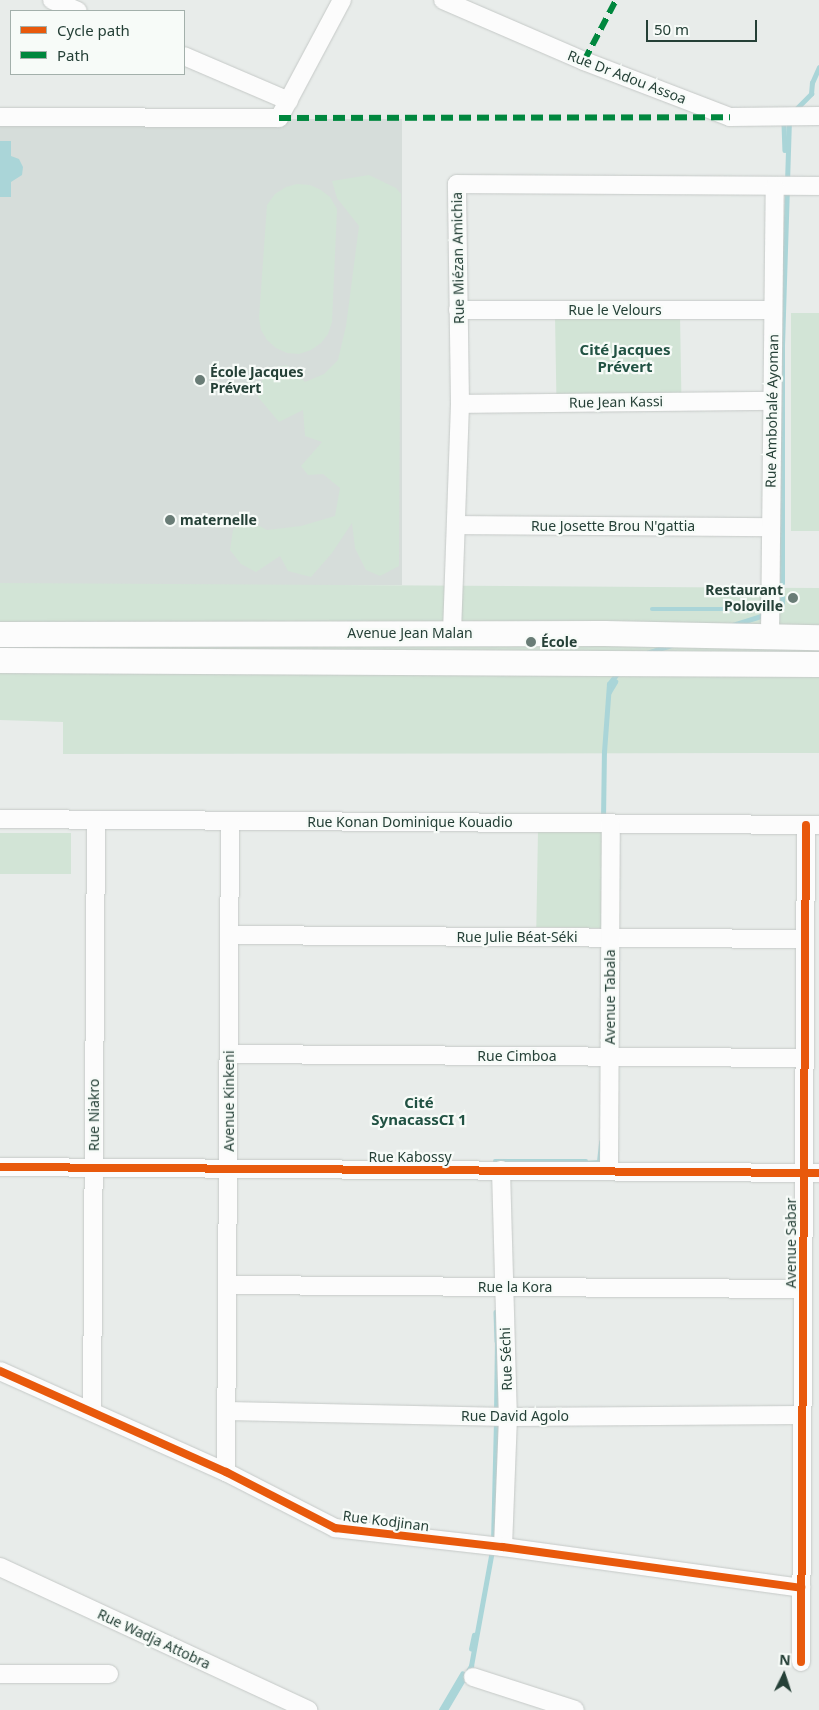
<!DOCTYPE html>
<html>
<head>
<meta charset="utf-8">
<style>
  body { margin:0 }
  #map { position:relative; width:819px; height:1710px; overflow:hidden; background:#e8ecea; font-family:"Noto Sans",sans-serif }
  div>[style] { position:absolute }
  .built>* { inset:0; background:#d6ddda; transform-origin:0 0 }
  .green>* { inset:0; background:#d2e4d6; transform-origin:0 0 }
  .water>* { inset:0; background:#aad5d8 }
  .stream>* { height:4.5px; margin:-2.25px; padding:0 2.25px; transform-origin:2.25px; border-radius:2.25px; background:#aad5d8 }
  .roads { filter:drop-shadow(0 0 1px #c5c9c7) drop-shadow(0 0 1px #c5c9c7) }
  .minor>* { height:18px; margin:-9px; padding:0 9px; transform-origin:9px; border-radius:9px; background:#fcfcfc }
  .secondary>* { height:25px; margin:-12.5px; padding:0 12.5px; transform-origin:12.5px; border-radius:12.5px; background:#fcfcfc }
  .quiet>* { height:6px; margin-top:-3px; transform-origin:0; background:repeating-linear-gradient(90deg,#00873e 0 12px,transparent 0 18px) }
  .cycleway>* { height:8px; margin:-4px; padding:0 4px; transform-origin:4px; border-radius:4px; background:#e8590c }
  .dots>* { width:14px; height:14px; translate:-50% -50%; box-sizing:border-box; border:2px solid #f7fbf8; border-radius:50% }
  span { translate:-50% -50%; white-space:nowrap; text-align:center; line-height:1.15; -webkit-text-stroke:4.5px #f7fbf8; paint-order:stroke }
  .street-label { font-size:14px; color:#254037 }
  .poi-label { font-size:14px; color:#254037; font-weight:700 }
  .left { translate:0 -50%; text-align:left }
  .right { translate:-100% -50%; text-align:right }
  .neighbourhood-label { font-size:15px; color:#215243; font-weight:700 }
  .legend { position:absolute; left:10px; top:10px; width:175px; height:65px; box-sizing:border-box; background:#f7fbf8; border:1px solid #a3b0ab; margin:0; padding:6px 9px; list-style:none; font-size:15px; color:#254037 }
  .legend li { display:flex; align-items:center; gap:10px; height:25px }
  .legend b { width:25px; border:1px solid #a3b0ab }
  .north { position:absolute; left:759px; top:1650px; width:50px; height:50px; -webkit-text-stroke:4px #f7fbf8; paint-order:stroke; rotate:4deg; font-size:14px; font-weight:700; line-height:20px; text-align:center; color:#254037 }
  .north::after { content:''; display:block; margin:auto; width:18px; height:22px; background:#254037; clip-path:polygon(50% 0,100% 100%,50% 72%,0 100%) }
  .scale { position:absolute; left:646px; top:20px; width:111px; height:22px; box-sizing:border-box; border:2px solid #254037; border-top:0; padding-left:6px; font-size:15px; line-height:18px; white-space:nowrap; color:#254037; -webkit-text-stroke:4px #f7fbf8; paint-order:stroke }
</style>
</head>
<body>
<div id="map">
  <div class="built">
    <i style="left:402px;top:119px;width:466px;height:402px;rotate:90deg"></i>
  </div>
  <div class="green">
    <i style="clip-path:polygon(369px 175px,396px 188px,401px 194px,399px 566px,380px 576px,366px 570px,355px 548px,352px 523px,332px 553px,311px 577px,288px 571px,280px 556px,256px 572px,241px 564px,230px 550px,233px 530px,246px 519px,267px 530px,301px 526px,335px 516px,340px 488px,323px 474px,308px 475px,301px 466px,322px 442px,305px 436px,303px 410px,279px 422px,258px 397px,265px 369px,287px 365px,305px 382px,324px 374px,338px 360px,346px 326px,359px 226px,337px 198px,332px 181px)"></i>
    <i style="clip-path:polygon(297px 184px,310px 185px,321px 190px,330px 197px,337px 209px,332px 322px,328px 334px,321px 343px,311px 350px,299px 354px,287px 353px,276px 348px,267px 340px,261px 330px,259px 318px,267px 205px,275px 194px,286px 187px)"></i>
    <i style="left:791px;top:313px;width:28px;height:218px"></i>
    <i style="left:680px;top:315px;width:79px;height:125px;rotate:89deg"></i>
    <i style="clip-path:polygon(0 583px,819px 588px,819px 753px,63px 754px,63px 722px,0 720px)"></i>
    <i style="left:538px;top:830px;width:65px;height:97px;rotate:1deg"></i>
    <i style="left:0;top:833px;width:71px;height:41px"></i>
  </div>
  <div class="water">
    <i style="clip-path:polygon(0 141px,11px 141px,11px 156px,19px 159px,23px 167px,22px 175px,11px 182px,11px 197px,0 197px)"></i>
  </div>
  <div class="stream">
    <i style="left:795px;top:110px;width:23px;rotate:-45deg"></i>
    <i style="left:811px;top:94px;width:11px;rotate:-85deg"></i>
    <i style="left:812px;top:83px;width:17px;rotate:-66deg"></i>
    <i style="left:784px;top:124px;width:26px;rotate:88deg"></i>
    <i style="left:787px;top:183px;width:63px;rotate:-88.2deg"></i>
    <i style="left:652px;top:609px;width:108px"></i>
    <i style="left:773px;top:611px;width:9px;rotate:-18deg"></i>
    <i style="left:782px;top:608px;width:263px;rotate:-90deg"></i>
    <i style="left:782px;top:345px;width:155px;rotate:-88.2deg"></i>
    <i style="left:733px;top:625px;width:35px;rotate:-18deg"></i>
    <i style="left:647px;top:653px;width:25px;rotate:-18deg"></i>
    <i style="left:609px;top:692px;width:12px;rotate:-59deg"></i>
    <i style="left:603px;top:820px;width:68px;rotate:-89.2deg"></i>
    <i style="left:604px;top:752px;width:68px;rotate:-85.8deg"></i>
    <i style="left:609px;top:684px;width:16px;rotate:-52deg"></i>
    <i style="left:495px;top:1161px;width:91px"></i>
    <i style="left:584px;top:1163px;width:15px;rotate:-4deg"></i>
    <i style="left:599px;top:1162px;width:20px;rotate:-84deg"></i>
    <i style="left:496px;top:1312px;width:29px;rotate:88deg"></i>
    <i style="left:496px;top:1413px;width:74px;rotate:-89.2deg"></i>
    <i style="left:493px;top:1543px;width:122px;rotate:-88.6deg"></i>
    <i style="left:471px;top:1649px;width:14px;rotate:-78deg"></i>
    <i style="left:441px;top:1710px;width:42px;rotate:-59.7deg"></i>
    <i style="left:445px;top:1710px;width:51px;rotate:-59.4deg"></i>
    <i style="left:471px;top:1666px;width:117px;rotate:-79.7deg"></i>
  </div>
  <div class="roads">
    <div class="minor">
      <i style="left:52px;top:0;width:28px;rotate:23deg"></i>
      <i style="left:443px;top:0;width:154px;rotate:23.4deg"></i>
      <i style="left:584px;top:61px;width:156px;rotate:21deg"></i>
      <i style="left:730px;top:117px;width:89px;rotate:-0.6deg"></i>
      <i style="left:184px;top:56px;width:114px;rotate:23.2deg"></i>
      <i style="left:0;top:117px;width:279px;rotate:0.2deg"></i>
      <i style="left:279px;top:118px;width:134px;rotate:-61.9deg"></i>
      <i style="left:458px;top:310px;width:315px"></i>
      <i style="left:460px;top:404px;width:311px;rotate:-0.6deg"></i>
      <i style="left:456px;top:525px;width:314px;rotate:0.4deg"></i>
      <i style="left:452px;top:633px;width:229px;rotate:-88deg"></i>
      <i style="left:460px;top:404px;width:220px;rotate:-90.8deg"></i>
      <i style="left:457px;top:184px;width:362px;rotate:0.3deg"></i>
      <i style="left:770px;top:637px;width:450px;rotate:-89.4deg"></i>
      <i style="left:0;top:819px;width:819px;rotate:0.42deg"></i>
      <i style="left:230px;top:935px;width:575px;rotate:0.4deg"></i>
      <i style="left:229px;top:1054px;width:575px;rotate:0.4deg"></i>
      <i style="left:0;top:1167px;width:819px;rotate:0.42deg"></i>
      <i style="left:501px;top:1170px;width:247px;rotate:88.4deg"></i>
      <i style="left:508px;top:1417px;width:130px;rotate:92.2deg"></i>
      <i style="left:609px;top:1171px;width:348px;rotate:-89.7deg"></i>
      <i style="left:227px;top:1285px;width:576px;rotate:0.4deg"></i>
      <i style="left:0;top:1371px;width:248px;rotate:24.1deg"></i>
      <i style="left:226px;top:1472px;width:123px;rotate:27.2deg"></i>
      <i style="left:335px;top:1528px;width:169px;rotate:6.5deg"></i>
      <i style="left:503px;top:1547px;width:301px;rotate:7.8deg"></i>
      <i style="left:92px;top:1411px;width:591px;rotate:-89.61deg"></i>
      <i style="left:227px;top:1411px;width:281px;rotate:1.2deg"></i>
      <i style="left:508px;top:1417px;width:294px;rotate:-0.4deg"></i>
      <i style="left:226px;top:1472px;width:651px;rotate:-89.65deg"></i>
      <i style="left:0;top:1567px;width:340px;rotate:24.9deg"></i>
      <i style="left:801px;top:1662px;width:837px;rotate:-89.66deg"></i>
      <i style="left:0;top:1674px;width:109px"></i>
      <i style="left:473px;top:1677px;width:107px;rotate:17.9deg"></i>
    </div>
    <div class="secondary">
      <i style="left:0;top:634px;width:604px;rotate:-0.09deg"></i>
      <i style="left:604px;top:633px;width:215px;rotate:1.1deg"></i>
      <i style="left:0;top:660px;width:819px;rotate:0.28deg"></i>
    </div>
  </div>
  <div class="quiet">
    <i style="left:584px;top:61px;width:69px;rotate:-62.3deg"></i>
    <i style="left:279px;top:118px;width:451px;rotate:-0.1deg"></i>
  </div>
  <div class="cycleway">
    <i style="left:0;top:1167px;width:819px;rotate:0.42deg"></i>
    <i style="left:0;top:1371px;width:248px;rotate:24.1deg"></i>
    <i style="left:226px;top:1472px;width:123px;rotate:27.2deg"></i>
    <i style="left:335px;top:1528px;width:169px;rotate:6.5deg"></i>
    <i style="left:503px;top:1547px;width:301px;rotate:7.8deg"></i>
    <i style="left:801px;top:1662px;width:837px;rotate:-89.66deg"></i>
  </div>
  <div class="dots">
    <i style="left:200px;top:380px;background:#697c76"></i>
    <i style="left:170px;top:520px;background:#697c76"></i>
    <i style="left:793px;top:598px;background:#697c76"></i>
    <i style="left:531px;top:642px;background:#697c76"></i>
  </div>
  <div class="street-label">
    <span style="left:627px;top:77px;rotate:21deg">Rue Dr Adou Assoa</span>
    <span style="left:458px;top:258px;rotate:-91deg">Rue Miézan Amichia</span>
    <span style="left:615px;top:310px">Rue le Velours</span>
    <span style="left:616px;top:402px;rotate:-1deg">Rue Jean Kassi</span>
    <span style="left:772px;top:411px;rotate:-89deg">Rue Ambohalé Ayoman</span>
    <span style="left:613px;top:526px">Rue Josette Brou N'gattia</span>
    <span style="left:410px;top:633px">Avenue Jean Malan</span>
    <span style="left:410px;top:822px">Rue Konan Dominique Kouadio</span>
    <span style="left:517px;top:937px">Rue Julie Béat-Séki</span>
    <span style="left:610px;top:997px;rotate:-90deg">Avenue Tabala</span>
    <span style="left:517px;top:1056px">Rue Cimboa</span>
    <span style="left:229px;top:1101px;rotate:-90deg">Avenue Kinkeni</span>
    <span style="left:94px;top:1115px;rotate:-90deg">Rue Niakro</span>
    <span style="left:410px;top:1157px">Rue Kabossy</span>
    <span style="left:791px;top:1243px;rotate:-90deg">Avenue Sabar</span>
    <span style="left:515px;top:1287px">Rue la Kora</span>
    <span style="left:506px;top:1359px;rotate:-92deg">Rue Séchi</span>
    <span style="left:515px;top:1416px">Rue David Agolo</span>
    <span style="left:386px;top:1521px;rotate:7deg">Rue Kodjinan</span>
    <span style="left:154px;top:1639px;rotate:25deg">Rue Wadja Attobra</span>
  </div>
  <div class="poi-label">
    <span class="left" style="left:210px;top:380px">École Jacques<br>Prévert</span>
    <span class="left" style="left:180px;top:520px">maternelle</span>
    <span class="right" style="left:783px;top:598px">Restaurant<br>Poloville</span>
    <span class="left" style="left:541px;top:642px">École</span>
  </div>
  <div class="neighbourhood-label">
    <span style="left:625px;top:358px">Cité Jacques<br>Prévert</span>
    <span style="left:419px;top:1111px">Cité<br>SynacassCI 1</span>
  </div>
  <ul class="legend">
  <li><b style="height:6px;background:#e8590c"></b>Cycle path</li>
  <li><b style="height:6px;background:#00873e"></b>Path</li>
  </ul>
  <div class="north">N</div>
  <div class="scale">50 m</div>
</div>
</body>
</html>
